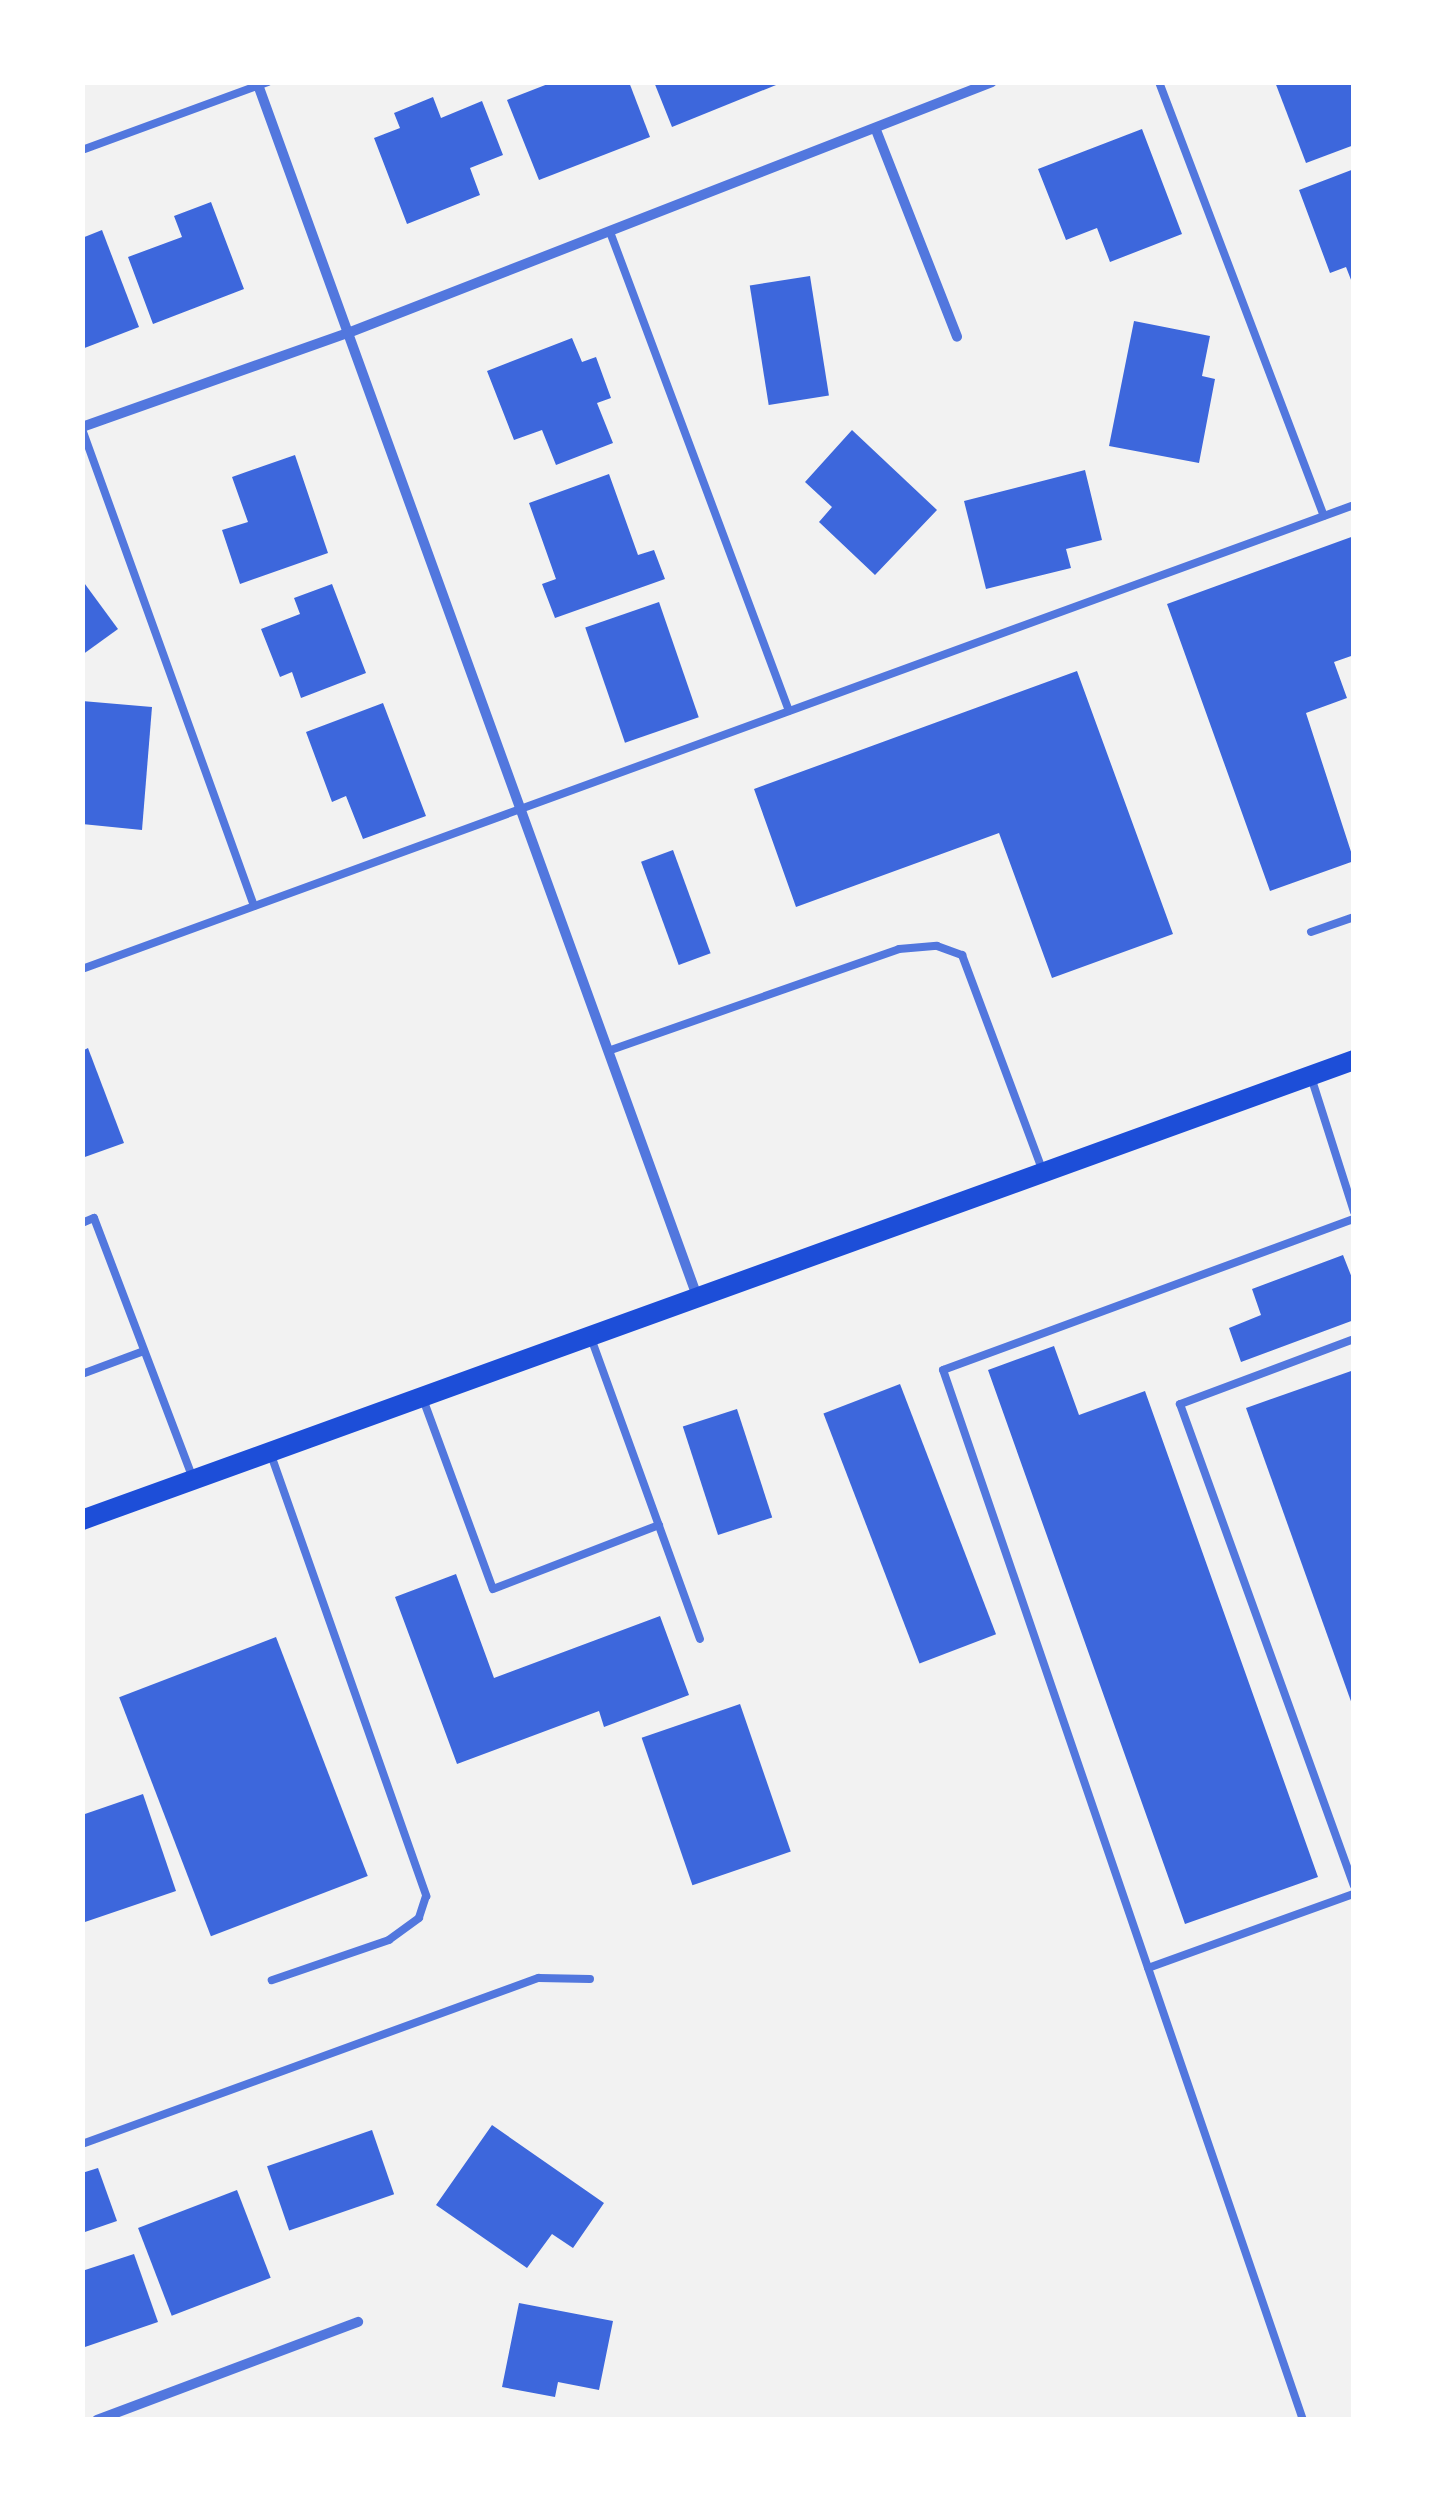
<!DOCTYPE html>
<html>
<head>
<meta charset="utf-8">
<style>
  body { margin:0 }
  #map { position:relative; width:1436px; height:2502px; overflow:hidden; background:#f2f2f2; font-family:"Sofia Sans Condensed",sans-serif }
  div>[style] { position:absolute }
  .building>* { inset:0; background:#3d67dc; transform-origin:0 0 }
  .service>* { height:8px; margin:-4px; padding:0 4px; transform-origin:4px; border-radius:4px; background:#5277de }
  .minor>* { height:10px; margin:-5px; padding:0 5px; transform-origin:5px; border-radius:5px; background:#5277de }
  .secondary>* { height:20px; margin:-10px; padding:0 10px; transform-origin:10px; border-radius:10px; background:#1d4ed8 }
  span { translate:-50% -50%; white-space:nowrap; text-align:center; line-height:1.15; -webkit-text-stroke:10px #fff; paint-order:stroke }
  .frame { position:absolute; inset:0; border:85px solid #fff; pointer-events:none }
</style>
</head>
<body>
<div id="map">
  <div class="building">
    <i style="clip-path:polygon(553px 82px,629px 82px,650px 137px,539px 180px,507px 100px)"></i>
    <i style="clip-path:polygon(654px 82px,781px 82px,781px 83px,672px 127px)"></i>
    <i style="clip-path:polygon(1275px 82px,1354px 82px,1354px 145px,1306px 163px)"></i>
    <i style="clip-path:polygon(433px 97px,441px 118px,482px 101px,503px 155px,470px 168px,480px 195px,407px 224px,374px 138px,400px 128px,394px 113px)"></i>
    <i style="clip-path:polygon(1142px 129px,1182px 234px,1110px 262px,1097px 228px,1066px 240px,1038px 169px)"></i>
    <i style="clip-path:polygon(1354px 169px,1354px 285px,1353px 285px,1346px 267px,1330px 273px,1299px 190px)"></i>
    <i style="clip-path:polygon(211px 202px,244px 289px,153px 324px,128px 257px,182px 237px,174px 216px)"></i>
    <i style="clip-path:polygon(102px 230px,139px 327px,82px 349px,82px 238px)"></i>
    <i style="left:810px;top:276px;width:121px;height:61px;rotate:81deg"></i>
    <i style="clip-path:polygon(1134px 321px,1210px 336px,1202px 376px,1215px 379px,1199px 463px,1109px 446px)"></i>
    <i style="clip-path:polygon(572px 338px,582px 362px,596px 357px,611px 398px,597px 403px,613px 443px,556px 465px,542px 430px,514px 440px,487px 371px)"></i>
    <i style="clip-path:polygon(852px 430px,937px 510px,875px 575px,819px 522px,832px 507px,805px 482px)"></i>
    <i style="clip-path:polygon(295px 455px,328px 553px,240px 584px,222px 530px,248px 522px,232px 477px)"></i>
    <i style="clip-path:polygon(1085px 470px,1102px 540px,1066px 549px,1071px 568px,986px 589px,964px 501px)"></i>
    <i style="clip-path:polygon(609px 474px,638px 555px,654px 550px,665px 579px,555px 618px,542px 584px,556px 579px,529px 503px)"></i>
    <i style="clip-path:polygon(1354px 536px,1354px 655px,1334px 662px,1347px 698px,1306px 713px,1354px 861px,1270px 891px,1167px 604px)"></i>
    <i style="clip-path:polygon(82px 580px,118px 629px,82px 655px)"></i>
    <i style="clip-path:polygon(332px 584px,366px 673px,301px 698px,292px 672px,280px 677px,261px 629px,300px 614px,294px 598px)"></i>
    <i style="left:659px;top:602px;width:122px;height:78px;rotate:71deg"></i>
    <i style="clip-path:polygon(1077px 671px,1173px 934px,1052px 978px,999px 833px,796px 907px,754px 789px)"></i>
    <i style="clip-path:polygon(82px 701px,152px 707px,142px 830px,82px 824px)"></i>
    <i style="clip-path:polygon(383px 703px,426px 816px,363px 839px,346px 796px,332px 802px,306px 732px)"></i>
    <i style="left:673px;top:850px;width:110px;height:34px;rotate:70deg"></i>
    <i style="clip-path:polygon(88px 1048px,124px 1143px,82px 1158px,82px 1051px)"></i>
    <i style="clip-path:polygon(1343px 1255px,1354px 1283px,1354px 1320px,1241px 1362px,1229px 1328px,1261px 1315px,1252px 1289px)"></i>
    <i style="clip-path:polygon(1054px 1346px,1079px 1415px,1145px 1391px,1318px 1877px,1185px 1924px,988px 1370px)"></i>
    <i style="clip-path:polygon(1354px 1370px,1354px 1707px,1353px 1707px,1246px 1408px)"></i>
    <i style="left:900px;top:1384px;width:268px;height:82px;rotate:69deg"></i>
    <i style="left:737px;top:1409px;width:114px;height:57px;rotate:72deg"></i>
    <i style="clip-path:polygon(456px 1574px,494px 1678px,660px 1616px,689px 1695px,604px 1727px,599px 1711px,457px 1764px,395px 1597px)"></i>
    <i style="left:276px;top:1637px;width:256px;height:168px;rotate:69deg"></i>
    <i style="left:740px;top:1704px;width:156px;height:104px;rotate:71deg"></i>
    <i style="clip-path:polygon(143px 1794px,176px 1891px,82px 1923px,82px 1815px)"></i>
    <i style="clip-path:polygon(492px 2125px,604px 2203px,573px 2248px,552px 2234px,527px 2268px,436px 2205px)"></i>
    <i style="left:372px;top:2130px;width:68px;height:111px;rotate:71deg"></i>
    <i style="clip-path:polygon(98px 2168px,117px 2221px,82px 2233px,82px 2173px)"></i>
    <i style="left:237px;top:2190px;width:94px;height:106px;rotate:69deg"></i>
    <i style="clip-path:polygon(134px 2254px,158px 2322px,82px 2348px,82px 2271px)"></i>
    <i style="clip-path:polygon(519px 2303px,613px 2321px,599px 2390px,558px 2382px,555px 2397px,502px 2387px)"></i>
  </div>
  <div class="service">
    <i style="left:1159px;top:82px;width:464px;rotate:69.2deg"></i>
    <i style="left:82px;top:150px;width:198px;rotate:-20.1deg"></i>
    <i style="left:610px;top:232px;width:511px;rotate:69.51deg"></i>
    <i style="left:82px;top:429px;width:507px;rotate:70.17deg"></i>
    <i style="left:1311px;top:932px;width:46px;rotate:-19.2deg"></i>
    <i style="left:82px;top:969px;width:1354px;rotate:-20.04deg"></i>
    <i style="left:608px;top:1051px;width:308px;rotate:-19.3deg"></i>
    <i style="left:899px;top:949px;width:38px;rotate:-5deg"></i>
    <i style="left:937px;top:946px;width:27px;rotate:20deg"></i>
    <i style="left:962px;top:955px;width:228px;rotate:69.5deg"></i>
    <i style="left:1312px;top:1080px;width:139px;rotate:72.3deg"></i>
    <i style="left:82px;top:1223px;width:13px;rotate:-23deg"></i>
    <i style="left:94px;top:1218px;width:276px;rotate:69.2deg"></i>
    <i style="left:591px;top:1338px;width:320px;rotate:70.1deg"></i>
    <i style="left:1354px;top:1339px;width:186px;rotate:159.5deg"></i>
    <i style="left:1180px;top:1404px;width:512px;rotate:70.15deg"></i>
    <i style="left:82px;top:1374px;width:66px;rotate:-20.4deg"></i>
    <i style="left:423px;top:1399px;width:202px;rotate:69.8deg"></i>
    <i style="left:493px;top:1589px;width:178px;rotate:-21.1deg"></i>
    <i style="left:270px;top:1452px;width:471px;rotate:70.6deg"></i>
    <i style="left:426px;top:1896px;width:23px;rotate:108deg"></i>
    <i style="left:419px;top:1918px;width:37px;rotate:144deg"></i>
    <i style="left:389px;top:1940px;width:124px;rotate:161.1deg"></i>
    <i style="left:1148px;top:1968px;width:219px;rotate:-19.8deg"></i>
    <i style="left:82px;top:2144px;width:486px;rotate:-20deg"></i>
    <i style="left:539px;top:1978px;width:51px;rotate:1.1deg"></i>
    <i style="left:1303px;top:2420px;width:1110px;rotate:-108.92deg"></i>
    <i style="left:943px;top:1370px;width:438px;rotate:-20.2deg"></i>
  </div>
  <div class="minor">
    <i style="left:257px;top:82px;width:1294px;rotate:70.08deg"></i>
    <i style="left:876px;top:130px;width:222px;rotate:68.6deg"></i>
    <i style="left:82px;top:427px;width:282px;rotate:-19.5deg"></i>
    <i style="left:348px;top:333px;width:691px;rotate:-21.29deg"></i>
    <i style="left:97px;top:2420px;width:279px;rotate:-20.6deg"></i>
  </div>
  <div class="secondary">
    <i style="left:82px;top:1520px;width:1353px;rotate:-19.88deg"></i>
  </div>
  <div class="frame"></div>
</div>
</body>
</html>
